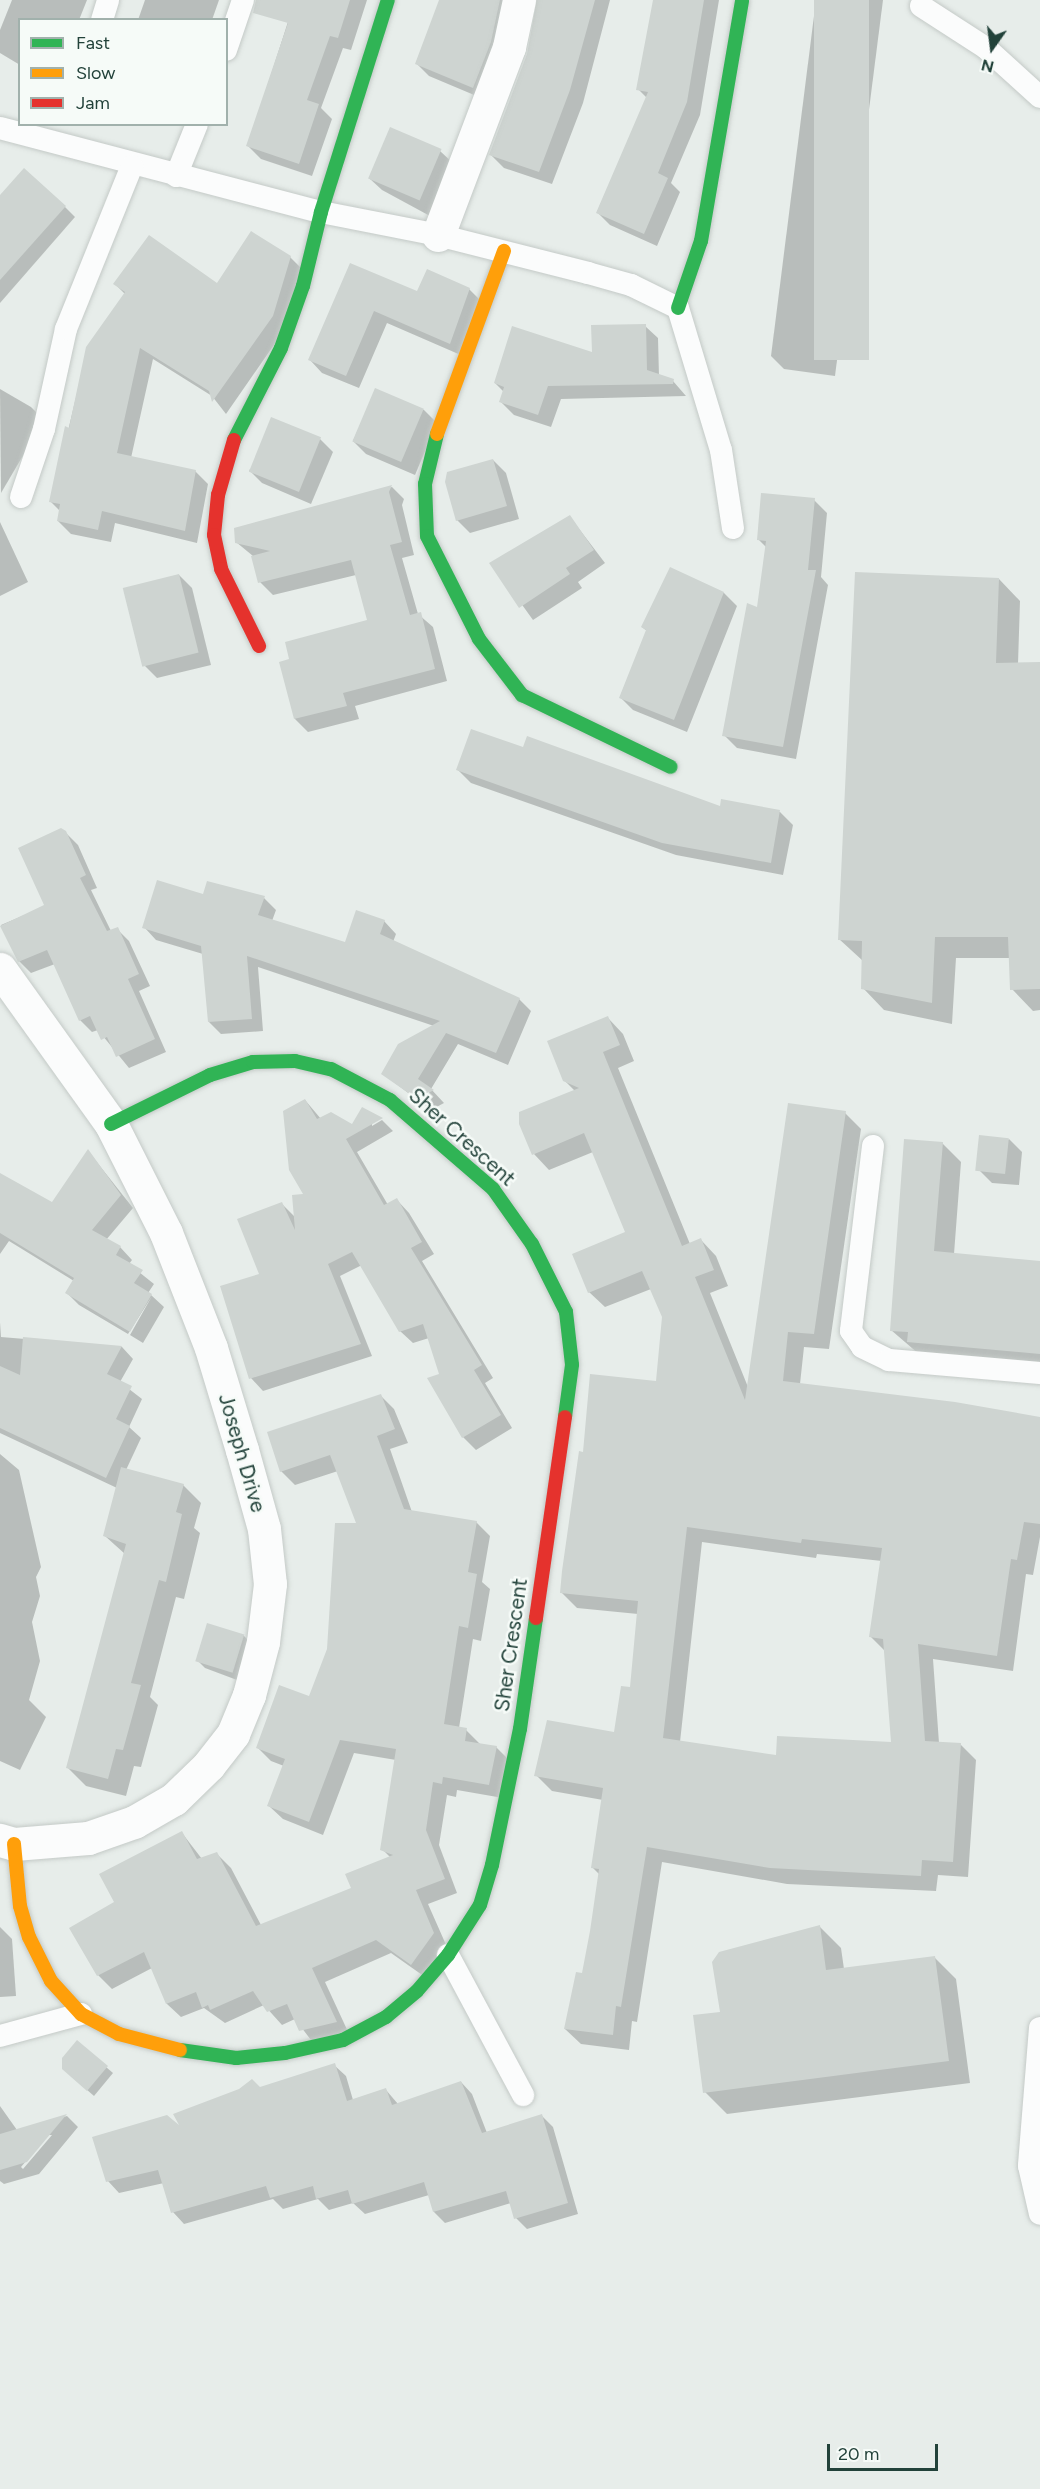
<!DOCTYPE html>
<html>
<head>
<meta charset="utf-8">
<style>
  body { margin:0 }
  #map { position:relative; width:1040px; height:2489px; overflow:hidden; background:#e7edea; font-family:Figtree,sans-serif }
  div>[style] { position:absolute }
  .shadow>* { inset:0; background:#0003 }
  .building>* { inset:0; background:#ced4d1; transform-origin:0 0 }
  .roads { filter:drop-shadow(0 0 2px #c4cac7) drop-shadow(0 0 2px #c4cac7) }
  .lane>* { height:22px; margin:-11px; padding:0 11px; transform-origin:11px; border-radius:11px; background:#fbfcfc }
  .street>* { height:33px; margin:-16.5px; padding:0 16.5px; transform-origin:16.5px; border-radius:16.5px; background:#fbfcfc }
  .fast>* { height:14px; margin:-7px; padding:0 7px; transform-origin:7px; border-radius:7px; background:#30b455 }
  .slow>* { height:14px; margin:-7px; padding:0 7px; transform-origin:7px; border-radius:7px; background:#ff9f0a }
  .jam>* { height:14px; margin:-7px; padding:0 7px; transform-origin:7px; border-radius:7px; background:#e5322d }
  span { translate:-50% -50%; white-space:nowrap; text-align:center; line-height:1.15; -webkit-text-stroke:5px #f6fbf8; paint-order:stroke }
  .street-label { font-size:21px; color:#22423a }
  .legend { position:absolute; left:18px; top:18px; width:210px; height:108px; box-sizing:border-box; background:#f6fbf8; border:2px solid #a1b1ac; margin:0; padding:8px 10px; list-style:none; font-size:18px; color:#22423a }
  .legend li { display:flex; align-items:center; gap:12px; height:30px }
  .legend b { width:30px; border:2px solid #a1b1ac }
  .north { position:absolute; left:962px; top:18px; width:60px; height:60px; -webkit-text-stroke:4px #f6fbf8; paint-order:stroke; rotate:194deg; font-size:16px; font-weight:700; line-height:24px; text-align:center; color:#22423a }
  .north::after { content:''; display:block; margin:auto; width:21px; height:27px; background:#22423a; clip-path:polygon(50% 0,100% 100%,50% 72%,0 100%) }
  .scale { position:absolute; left:827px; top:2444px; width:111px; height:27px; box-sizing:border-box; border:3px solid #22423a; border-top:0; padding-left:8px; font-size:18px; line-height:21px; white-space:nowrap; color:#22423a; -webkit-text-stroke:4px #f6fbf8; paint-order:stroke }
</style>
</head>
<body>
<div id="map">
  <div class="shadow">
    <i style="clip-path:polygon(12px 0,87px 0,79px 20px,20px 20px,20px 65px,0 53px,0 30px)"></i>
    <i style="clip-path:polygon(145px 0,219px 0,212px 20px,138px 20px)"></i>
    <i style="clip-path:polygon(295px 0,367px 0,351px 50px,343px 48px,321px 108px,332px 119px,312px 176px,261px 159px,248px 146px)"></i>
    <i style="clip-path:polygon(440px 0,518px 0,486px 100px,429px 76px,416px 63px)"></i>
    <i style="clip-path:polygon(537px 0,610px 0,583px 103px,552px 184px,504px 168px,491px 155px,528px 54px)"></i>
    <i style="clip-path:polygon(654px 0,719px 0,700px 115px,671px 183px,680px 192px,657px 246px,610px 225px,597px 212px,647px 98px,638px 89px)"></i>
    <i style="clip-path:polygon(816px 0,883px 0,835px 376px,784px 369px,771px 356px)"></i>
    <i style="clip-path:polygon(440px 151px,453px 163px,430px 216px,382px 190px,369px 178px)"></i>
    <i style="clip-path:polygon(0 197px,62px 204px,75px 217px,0 303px)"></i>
    <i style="clip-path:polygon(290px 257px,303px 270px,285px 329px,226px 414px,212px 396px,153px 359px,131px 458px,195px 471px,208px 484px,197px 543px,115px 523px,111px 542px,71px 534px,58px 521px,60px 511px,51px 502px,88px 347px,125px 294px,115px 284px,217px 286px)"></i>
    <i style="clip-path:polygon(350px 265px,418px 293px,469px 289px,482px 302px,463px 356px,387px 323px,359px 388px,322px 373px,310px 360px)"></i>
    <i style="clip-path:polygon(645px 326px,658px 338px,659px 376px,673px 381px,686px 396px,561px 399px,551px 427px,514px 415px,501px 402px,504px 392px,495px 383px,594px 355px)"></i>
    <i style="clip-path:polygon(0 389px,31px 407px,44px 420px,1px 493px)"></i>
    <i style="clip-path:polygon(376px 390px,424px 410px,437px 423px,415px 475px,366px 454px,353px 441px)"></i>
    <i style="clip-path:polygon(320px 439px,333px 452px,311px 504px,262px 483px,249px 470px)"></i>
    <i style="clip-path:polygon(493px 460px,506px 473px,519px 519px,470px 533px,457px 520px)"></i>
    <i style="clip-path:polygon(392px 487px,404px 499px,402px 505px,414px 555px,402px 558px,418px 614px,433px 627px,447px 681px,355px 706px,359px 719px,308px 732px,295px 719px,291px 660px,368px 621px,356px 575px,273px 595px,260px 582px,253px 556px,236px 542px,235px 530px)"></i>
    <i style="clip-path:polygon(814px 500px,827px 513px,821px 577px,828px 585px,796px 759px,737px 748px,724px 735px,758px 609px,766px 547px,758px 539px)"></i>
    <i style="clip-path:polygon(570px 517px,605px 563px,578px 582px,582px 588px,533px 620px,492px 563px)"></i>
    <i style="clip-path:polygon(0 522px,28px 582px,0 596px)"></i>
    <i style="clip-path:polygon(671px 569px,724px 593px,737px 606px,687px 732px,633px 710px,620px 697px,647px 631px,642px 627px)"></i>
    <i style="clip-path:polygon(179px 575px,192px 588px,211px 665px,157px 678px,144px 665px)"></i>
    <i style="clip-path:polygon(999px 579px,1020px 601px,1018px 664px,1040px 663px,1040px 1010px,1033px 1011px,1012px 989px,1011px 958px,956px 958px,952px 1024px,884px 1010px,863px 988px,863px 961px,839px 939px)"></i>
    <i style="clip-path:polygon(523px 749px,721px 808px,722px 801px,780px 812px,793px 825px,783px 875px,676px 855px,471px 783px,458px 770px)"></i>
    <i style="clip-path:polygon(65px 832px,78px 845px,97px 888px,91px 890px,111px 931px,117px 929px,129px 941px,150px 986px,139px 991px,166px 1052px,129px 1068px,98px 1030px,92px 1032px,80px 1020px,55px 964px,31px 973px,19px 961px,1px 925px,46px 906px)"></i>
    <i style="clip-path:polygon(204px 896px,264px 898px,276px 910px,272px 921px,346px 944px,384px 921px,396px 934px,393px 942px,519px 999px,531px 1011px,508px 1065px,458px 1044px,431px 1089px,444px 1103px,431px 1110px,383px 1074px,434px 1026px,258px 967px,263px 1031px,221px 1034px,209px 1022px,203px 954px,156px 940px,144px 927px)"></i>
    <i style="clip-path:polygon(evenodd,608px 1018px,623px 1034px,634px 1061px,618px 1068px,690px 1244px,701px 1240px,716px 1256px,728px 1286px,710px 1293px,748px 1387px,845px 1113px,861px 1129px,829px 1349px,804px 1347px,800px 1384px,1040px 1420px,1040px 1537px,1033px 1575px,1026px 1574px,1013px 1671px,933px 1659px,939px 1743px,960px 1744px,976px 1760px,968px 1877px,938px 1875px,936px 1891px,787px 1884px,662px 1862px,637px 2022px,632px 2021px,629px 2050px,581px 2044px,565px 2029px,584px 1975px,600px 1875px,593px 1868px,603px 1800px,552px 1791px,536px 1775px,616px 1734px,631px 1689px,638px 1614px,577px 1608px,561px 1592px,584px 1453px,657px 1383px,663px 1317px,651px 1289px,605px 1307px,589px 1292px,627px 1233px,593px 1152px,549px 1170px,534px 1154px,575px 1091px,564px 1080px,608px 1018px,702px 1542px,816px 1558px,817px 1554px,882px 1561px,871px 1637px,885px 1651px,892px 1744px,777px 1757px,680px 1742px,702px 1542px)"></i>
    <i style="clip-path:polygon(305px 1100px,321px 1119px,352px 1126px,372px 1123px,372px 1126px,382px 1120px,393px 1131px,357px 1152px,388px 1205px,397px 1200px,409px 1213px,434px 1254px,422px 1261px,493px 1378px,485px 1383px,512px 1428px,476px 1450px,463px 1437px,429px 1379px,441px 1375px,429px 1338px,413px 1343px,400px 1331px,362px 1265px,340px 1276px,372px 1356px,263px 1391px,251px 1378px,261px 1275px,282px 1204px,295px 1217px,306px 1195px)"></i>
    <i style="clip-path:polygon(1009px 1139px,1022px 1152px,1019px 1185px,992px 1183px,979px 1170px)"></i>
    <i style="clip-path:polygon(942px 1143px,961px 1162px,954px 1254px,1040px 1262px,1040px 1371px,927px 1361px,891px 1330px)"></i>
    <i style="clip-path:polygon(88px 1151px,133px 1208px,106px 1240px,120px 1247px,132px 1260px,129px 1264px,154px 1284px,148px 1293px,151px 1295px,164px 1307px,143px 1343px,130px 1335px,152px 1296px,128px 1334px,79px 1305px,67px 1293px,74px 1281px,9px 1241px,0 1254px,0 1184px,52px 1204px)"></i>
    <i style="clip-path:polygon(0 1322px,1px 1337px,122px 1347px,133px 1359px,120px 1382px,142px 1399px,129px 1427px,141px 1438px,126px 1470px,183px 1485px,201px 1503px,194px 1528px,200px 1533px,184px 1599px,176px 1597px,150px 1697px,158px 1705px,141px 1767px,134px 1766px,126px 1796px,86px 1786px,68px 1768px,125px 1554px,105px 1536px,117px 1488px,0 1433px)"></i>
    <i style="clip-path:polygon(380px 1395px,394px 1409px,408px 1443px,390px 1449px,412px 1512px,476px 1522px,490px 1536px,482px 1582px,490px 1589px,481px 1641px,473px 1639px,459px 1728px,466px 1730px,480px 1744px,496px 1747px,510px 1761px,503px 1798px,457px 1790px,456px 1797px,447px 1795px,439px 1845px,457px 1893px,428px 1904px,447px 1947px,425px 1977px,391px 1953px,325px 1982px,350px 2036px,314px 2044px,295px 2019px,282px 2025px,264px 2005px,225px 2023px,204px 2008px,181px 2017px,167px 2004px,152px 1968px,112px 1989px,98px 1975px,116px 1903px,182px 1833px,202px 1859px,217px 1854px,231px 1868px,261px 1925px,353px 1889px,390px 1857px,382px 1849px,396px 1760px,354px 1753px,323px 1835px,283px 1819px,269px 1806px,284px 1766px,271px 1761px,257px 1747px,310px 1697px,328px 1649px,358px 1525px,338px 1471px,295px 1485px,281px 1471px)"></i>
    <i style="clip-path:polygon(0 1454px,19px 1470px,41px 1567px,36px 1577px,40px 1596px,32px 1622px,40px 1661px,29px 1700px,46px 1717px,20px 1770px,0 1761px)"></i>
    <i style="clip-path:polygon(243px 1635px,249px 1641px,237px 1680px,205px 1668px,199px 1662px)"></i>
    <i style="clip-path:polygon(819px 1926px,841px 1948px,844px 1969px,934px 1957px,956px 1979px,970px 2083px,727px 2114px,705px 2092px,722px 2013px)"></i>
    <i style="clip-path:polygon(0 1927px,12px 1939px,16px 1996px,0 1997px)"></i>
    <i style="clip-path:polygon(334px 2065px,346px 2076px,353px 2100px,386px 2090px,398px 2104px,461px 2082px,472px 2094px,487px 2133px,542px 2116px,553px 2127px,578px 2214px,527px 2229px,516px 2218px,511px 2203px,445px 2223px,434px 2212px,429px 2195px,365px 2214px,353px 2203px,329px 2210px,318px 2199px,283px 2209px,273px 2199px,184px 2224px,173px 2212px,164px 2183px,119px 2193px,108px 2181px,184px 2131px,260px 2089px)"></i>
    <i style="clip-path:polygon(106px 2067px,113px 2073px,94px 2096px,70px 2075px)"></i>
    <i style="clip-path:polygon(evenodd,0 2106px,17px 2130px,67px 2116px,78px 2127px,39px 2174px,4px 2184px,0 2181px,0 2106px,48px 2135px,52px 2135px,23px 2169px,21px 2167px,48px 2135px)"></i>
  </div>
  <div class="building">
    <i style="clip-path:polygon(256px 0,350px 0,338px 38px,330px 36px,307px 100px,319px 104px,299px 164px,246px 146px,288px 23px,253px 13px)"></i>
    <i style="clip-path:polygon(439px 0,500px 0,491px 42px,473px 88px,415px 64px)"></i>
    <i style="clip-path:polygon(537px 0,595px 0,570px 90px,539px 172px,489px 155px,527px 54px)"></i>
    <i style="clip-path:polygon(653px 0,704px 0,687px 102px,658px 173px,668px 178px,644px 234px,596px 213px,648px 92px,636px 90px)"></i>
    <i style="left:814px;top:0;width:55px;height:360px"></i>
    <i style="left:390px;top:127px;width:56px;height:56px;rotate:23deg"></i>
    <i style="clip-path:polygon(24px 168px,66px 206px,0 280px,0 195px)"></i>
    <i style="clip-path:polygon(251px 231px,291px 256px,273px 316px,212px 402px,209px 391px,140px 348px,117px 453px,196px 470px,185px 531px,102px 511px,98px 530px,57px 521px,60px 504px,49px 502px,65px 426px,69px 428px,86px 347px,125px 292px,113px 284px,149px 235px,217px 283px)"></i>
    <i style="clip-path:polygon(350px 263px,417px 291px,427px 269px,470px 288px,450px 344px,374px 311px,346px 376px,308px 360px)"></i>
    <i style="clip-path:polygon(646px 324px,647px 370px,674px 379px,673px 384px,548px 386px,538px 415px,499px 402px,504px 387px,494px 383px,512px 326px,592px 352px,591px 325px)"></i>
    <i style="left:375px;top:388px;width:53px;height:58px;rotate:23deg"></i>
    <i style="left:271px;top:417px;width:54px;height:59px;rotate:22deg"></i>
    <i style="clip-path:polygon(493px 459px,507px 506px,456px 521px,445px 482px,447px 472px)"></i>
    <i style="clip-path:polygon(392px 485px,389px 492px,402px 542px,390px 545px,410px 615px,421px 612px,435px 669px,343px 693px,347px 706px,294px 719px,279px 662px,289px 659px,285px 642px,367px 620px,351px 560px,258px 583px,251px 556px,270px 551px,235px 543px,234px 528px)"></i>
    <i style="clip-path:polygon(761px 493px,815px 498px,808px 570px,816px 570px,783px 747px,722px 736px,747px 603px,757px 607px,766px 541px,757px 540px)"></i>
    <i style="clip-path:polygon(570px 515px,594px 550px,566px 568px,570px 574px,519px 608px,489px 563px)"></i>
    <i style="clip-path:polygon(670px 567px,724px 592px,674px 720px,619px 698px,646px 630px,641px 627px)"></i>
    <i style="clip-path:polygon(855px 572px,999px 578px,996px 663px,1040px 662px,1040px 989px,1010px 990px,1008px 937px,935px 937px,932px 1003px,861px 989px,862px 941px,838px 940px)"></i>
    <i style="left:179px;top:574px;width:81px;height:58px;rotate:76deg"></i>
    <i style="clip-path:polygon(471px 729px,523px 747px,527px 736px,720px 806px,721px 799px,780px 810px,771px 863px,662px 843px,456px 770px)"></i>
    <i style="clip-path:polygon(61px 828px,66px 831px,86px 875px,80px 878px,107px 931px,118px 927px,139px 974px,128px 979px,155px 1039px,116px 1057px,107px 1037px,101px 1040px,90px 1016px,79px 1021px,47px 950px,18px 962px,0 926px,44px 905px,18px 848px)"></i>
    <i style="clip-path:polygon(157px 880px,203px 894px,207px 881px,265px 896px,258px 915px,345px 942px,356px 910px,385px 920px,380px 934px,520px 998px,496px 1053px,446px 1033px,418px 1079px,434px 1090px,417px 1099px,381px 1074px,398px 1044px,440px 1021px,247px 956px,252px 1019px,208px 1022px,201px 946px,142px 928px)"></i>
    <i style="clip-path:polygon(evenodd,608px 1016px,620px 1045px,603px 1052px,682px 1246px,701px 1238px,714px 1270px,695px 1277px,745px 1400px,788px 1103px,846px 1111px,814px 1334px,788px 1332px,783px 1381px,955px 1402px,1040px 1417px,1040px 1524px,1024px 1522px,1017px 1560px,1011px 1559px,997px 1656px,918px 1644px,925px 1741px,961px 1743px,953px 1862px,922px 1860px,921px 1876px,770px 1868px,647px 1847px,621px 2007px,616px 2006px,613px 2035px,564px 2029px,576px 1972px,582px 1973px,590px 1931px,599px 1869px,591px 1868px,603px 1788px,534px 1776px,547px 1720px,614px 1732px,621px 1686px,630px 1687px,638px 1601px,560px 1593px,562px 1571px,579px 1451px,583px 1452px,590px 1374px,656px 1381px,662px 1317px,642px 1271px,588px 1293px,572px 1254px,625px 1232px,584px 1133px,532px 1155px,519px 1124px,519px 1112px,579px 1088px,563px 1081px,547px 1041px,608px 1016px,687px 1527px,801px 1543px,802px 1539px,882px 1548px,869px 1637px,883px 1639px,891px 1742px,777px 1736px,776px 1755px,663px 1738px,687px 1527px)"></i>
    <i style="clip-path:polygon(305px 1099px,317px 1119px,331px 1112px,352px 1124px,362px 1107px,383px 1118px,346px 1139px,384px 1205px,397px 1198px,422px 1242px,411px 1248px,482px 1365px,474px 1370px,501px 1415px,462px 1438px,427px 1378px,439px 1374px,423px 1324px,399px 1332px,352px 1252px,328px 1264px,361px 1344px,249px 1379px,220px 1286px,259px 1274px,237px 1219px,282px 1202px,295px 1230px,292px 1195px,303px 1194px,289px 1170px,283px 1111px)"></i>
    <i style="left:979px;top:1135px;width:30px;height:36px;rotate:6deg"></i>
    <i style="clip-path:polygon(904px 1139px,943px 1142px,934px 1251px,1040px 1261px,1040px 1354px,907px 1342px,908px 1332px,890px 1331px)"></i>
    <i style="clip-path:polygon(88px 1149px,121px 1195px,92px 1230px,121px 1246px,116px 1255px,143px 1270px,134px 1283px,152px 1294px,130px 1332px,65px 1293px,74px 1278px,0 1233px,0 1173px,52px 1202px)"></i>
    <i style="clip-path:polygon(23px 1337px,122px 1346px,107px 1374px,132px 1386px,116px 1419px,130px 1426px,106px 1478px,0 1428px,0 1366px,20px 1375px)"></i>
    <i style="clip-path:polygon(381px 1394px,395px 1429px,377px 1436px,404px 1509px,477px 1521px,468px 1572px,477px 1574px,468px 1628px,459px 1626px,444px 1724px,467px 1728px,465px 1741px,497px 1746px,489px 1785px,443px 1777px,442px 1784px,433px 1782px,426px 1830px,445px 1879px,416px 1890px,434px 1933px,411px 1965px,376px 1940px,312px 1968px,337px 2022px,299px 2031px,287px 2004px,267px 2012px,253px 1991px,210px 2010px,208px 2005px,202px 2008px,196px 1992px,166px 2004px,144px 1952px,97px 1976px,69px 1928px,114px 1902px,99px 1874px,182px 1831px,197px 1859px,217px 1852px,256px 1926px,351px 1888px,345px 1874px,393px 1855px,380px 1850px,396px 1749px,340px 1740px,309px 1822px,267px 1806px,285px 1759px,256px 1748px,279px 1685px,309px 1696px,327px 1649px,335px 1523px,356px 1523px,330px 1455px,280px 1472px,267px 1432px)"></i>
    <i style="clip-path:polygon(121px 1467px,184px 1484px,176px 1512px,182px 1514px,166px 1582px,159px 1580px,131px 1683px,141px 1685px,123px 1750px,116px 1749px,108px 1779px,66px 1768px,126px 1544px,103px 1536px)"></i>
    <i style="left:207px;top:1623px;width:39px;height:40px;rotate:17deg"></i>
    <i style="clip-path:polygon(820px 1925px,826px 1970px,935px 1956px,949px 2061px,703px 2093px,693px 2015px,720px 2012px,712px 1962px,719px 1952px)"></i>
    <i style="clip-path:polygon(77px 2040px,108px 2066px,87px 2091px,62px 2069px,62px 2058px)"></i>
    <i style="clip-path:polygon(335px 2063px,347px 2101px,386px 2088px,392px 2105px,461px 2081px,482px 2133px,542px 2114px,568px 2203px,514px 2219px,506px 2191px,433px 2212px,424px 2182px,352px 2204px,348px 2190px,316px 2199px,313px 2186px,270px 2198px,266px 2186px,171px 2213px,158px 2170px,106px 2182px,92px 2137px,167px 2115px,179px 2125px,173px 2114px,239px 2089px,252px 2079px,260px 2087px)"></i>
    <i style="clip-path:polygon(67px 2114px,27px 2162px,0 2170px,0 2134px)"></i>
  </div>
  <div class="roads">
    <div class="lane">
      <i style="left:921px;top:6px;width:77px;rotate:32.9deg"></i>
      <i style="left:986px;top:48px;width:73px;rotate:42.2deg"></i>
      <i style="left:102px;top:20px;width:21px;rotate:-73deg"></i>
      <i style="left:226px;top:50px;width:53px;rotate:-71.2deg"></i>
      <i style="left:0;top:128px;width:332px;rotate:14.7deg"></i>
      <i style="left:321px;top:212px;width:119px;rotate:11.1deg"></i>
      <i style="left:438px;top:235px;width:155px;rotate:14.2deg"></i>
      <i style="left:588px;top:273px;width:45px;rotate:15.6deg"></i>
      <i style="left:631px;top:285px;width:52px;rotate:26.1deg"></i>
      <i style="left:678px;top:308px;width:148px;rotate:73.2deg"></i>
      <i style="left:721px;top:450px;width:79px;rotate:81.3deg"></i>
      <i style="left:176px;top:176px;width:56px;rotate:-68deg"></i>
      <i style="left:21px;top:497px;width:72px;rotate:-71.3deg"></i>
      <i style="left:44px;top:429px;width:102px;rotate:-77.6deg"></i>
      <i style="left:66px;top:329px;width:176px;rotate:-68deg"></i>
      <i style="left:873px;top:1146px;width:186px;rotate:96.8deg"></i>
      <i style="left:851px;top:1331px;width:19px;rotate:55deg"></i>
      <i style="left:862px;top:1347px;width:30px;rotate:26deg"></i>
      <i style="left:889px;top:1360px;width:152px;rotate:4.9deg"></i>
      <i style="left:448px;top:1955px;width:159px;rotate:61.8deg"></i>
      <i style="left:1040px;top:2028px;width:138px;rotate:94.6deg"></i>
      <i style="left:1029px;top:2166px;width:49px;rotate:77.1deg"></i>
      <i style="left:0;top:2036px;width:84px;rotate:-15.2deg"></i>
    </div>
    <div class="street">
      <i style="left:438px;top:235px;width:201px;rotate:-69.3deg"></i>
      <i style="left:509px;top:47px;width:48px;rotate:-78deg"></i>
      <i style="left:0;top:969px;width:191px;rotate:54.4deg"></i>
      <i style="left:111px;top:1124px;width:122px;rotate:63.2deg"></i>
      <i style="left:166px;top:1233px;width:123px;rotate:68.6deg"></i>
      <i style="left:211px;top:1348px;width:107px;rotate:73.1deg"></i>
      <i style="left:242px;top:1450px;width:82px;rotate:74.4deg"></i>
      <i style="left:264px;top:1529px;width:55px;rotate:83.8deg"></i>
      <i style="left:270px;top:1584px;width:58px;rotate:96.9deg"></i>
      <i style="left:263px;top:1642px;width:55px;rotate:104.8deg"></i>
      <i style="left:249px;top:1695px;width:42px;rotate:112.3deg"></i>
      <i style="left:233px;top:1734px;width:39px;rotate:128deg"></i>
      <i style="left:209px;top:1765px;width:49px;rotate:135.8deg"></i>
      <i style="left:174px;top:1799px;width:46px;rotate:150.1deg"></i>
      <i style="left:134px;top:1822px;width:49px;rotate:160.8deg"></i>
      <i style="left:88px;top:1838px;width:74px;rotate:175.4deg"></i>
      <i style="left:14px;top:1844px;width:15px;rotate:-164deg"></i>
    </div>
    <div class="fast">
      <i style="left:678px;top:308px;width:71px;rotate:-71.1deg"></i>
      <i style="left:701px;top:241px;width:244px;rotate:-80.3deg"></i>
      <i style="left:437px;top:434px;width:51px;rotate:103.5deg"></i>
      <i style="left:425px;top:484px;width:52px;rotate:87.8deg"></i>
      <i style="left:427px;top:536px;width:115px;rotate:63.2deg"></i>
      <i style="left:479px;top:639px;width:71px;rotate:52.5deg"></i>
      <i style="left:522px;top:695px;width:165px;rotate:25.8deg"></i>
      <i style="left:234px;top:440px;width:103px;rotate:-62.9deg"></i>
      <i style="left:281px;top:348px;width:66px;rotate:-70.5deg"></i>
      <i style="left:303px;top:286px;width:76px;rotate:-76.3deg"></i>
      <i style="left:321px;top:212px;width:222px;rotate:-72.5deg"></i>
      <i style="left:111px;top:1124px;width:110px;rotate:-26.3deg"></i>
      <i style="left:210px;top:1075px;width:45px;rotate:-16.8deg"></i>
      <i style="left:253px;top:1062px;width:42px;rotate:-1.4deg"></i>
      <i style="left:295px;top:1061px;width:37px;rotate:13deg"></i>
      <i style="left:331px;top:1069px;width:67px;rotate:27.7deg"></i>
      <i style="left:390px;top:1100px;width:136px;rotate:40.8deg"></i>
      <i style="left:493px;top:1189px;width:67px;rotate:54.7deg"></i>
      <i style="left:532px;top:1244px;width:76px;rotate:63.4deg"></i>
      <i style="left:566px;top:1312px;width:53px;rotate:83.5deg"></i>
      <i style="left:572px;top:1365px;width:52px;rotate:97.7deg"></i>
      <i style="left:180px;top:2050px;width:57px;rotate:8.1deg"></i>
      <i style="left:236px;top:2058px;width:49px;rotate:-5.8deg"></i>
      <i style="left:285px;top:2053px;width:59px;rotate:-12.6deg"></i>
      <i style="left:343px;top:2040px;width:49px;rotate:-28.1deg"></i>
      <i style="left:386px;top:2017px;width:40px;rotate:-40deg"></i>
      <i style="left:417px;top:1991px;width:48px;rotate:-49.3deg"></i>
      <i style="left:448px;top:1955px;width:59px;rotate:-57.4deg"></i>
      <i style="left:480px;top:1905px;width:42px;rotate:-73.3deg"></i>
      <i style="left:492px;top:1865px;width:139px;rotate:-78.4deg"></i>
      <i style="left:520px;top:1729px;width:112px;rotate:-81.8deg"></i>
    </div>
    <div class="slow">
      <i style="left:437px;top:434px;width:195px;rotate:-69.9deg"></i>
      <i style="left:14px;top:1844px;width:62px;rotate:84.5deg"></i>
      <i style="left:20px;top:1906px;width:32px;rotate:74deg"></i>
      <i style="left:29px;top:1937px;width:49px;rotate:63.4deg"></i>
      <i style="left:51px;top:1981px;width:45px;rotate:47.7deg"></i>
      <i style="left:81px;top:2014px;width:43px;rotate:27.8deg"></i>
      <i style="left:119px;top:2034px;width:63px;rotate:14.7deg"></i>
    </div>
    <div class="jam">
      <i style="left:234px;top:440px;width:57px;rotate:106.2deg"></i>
      <i style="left:218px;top:495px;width:40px;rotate:95.7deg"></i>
      <i style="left:214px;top:535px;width:35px;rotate:78deg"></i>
      <i style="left:221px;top:569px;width:86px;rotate:63.7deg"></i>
      <i style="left:536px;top:1618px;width:203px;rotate:-81.8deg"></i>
    </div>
  </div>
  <div class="street-label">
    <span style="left:462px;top:1137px;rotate:42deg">Sher Crescent</span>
    <span style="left:242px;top:1453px;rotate:74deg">Joseph Drive</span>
    <span style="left:511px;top:1645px;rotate:-82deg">Sher Crescent</span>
  </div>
  <ul class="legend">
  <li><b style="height:8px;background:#30b455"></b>Fast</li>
  <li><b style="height:8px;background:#ff9f0a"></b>Slow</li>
  <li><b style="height:8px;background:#e5322d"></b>Jam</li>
  </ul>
  <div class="north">N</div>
  <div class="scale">20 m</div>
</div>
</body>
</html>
